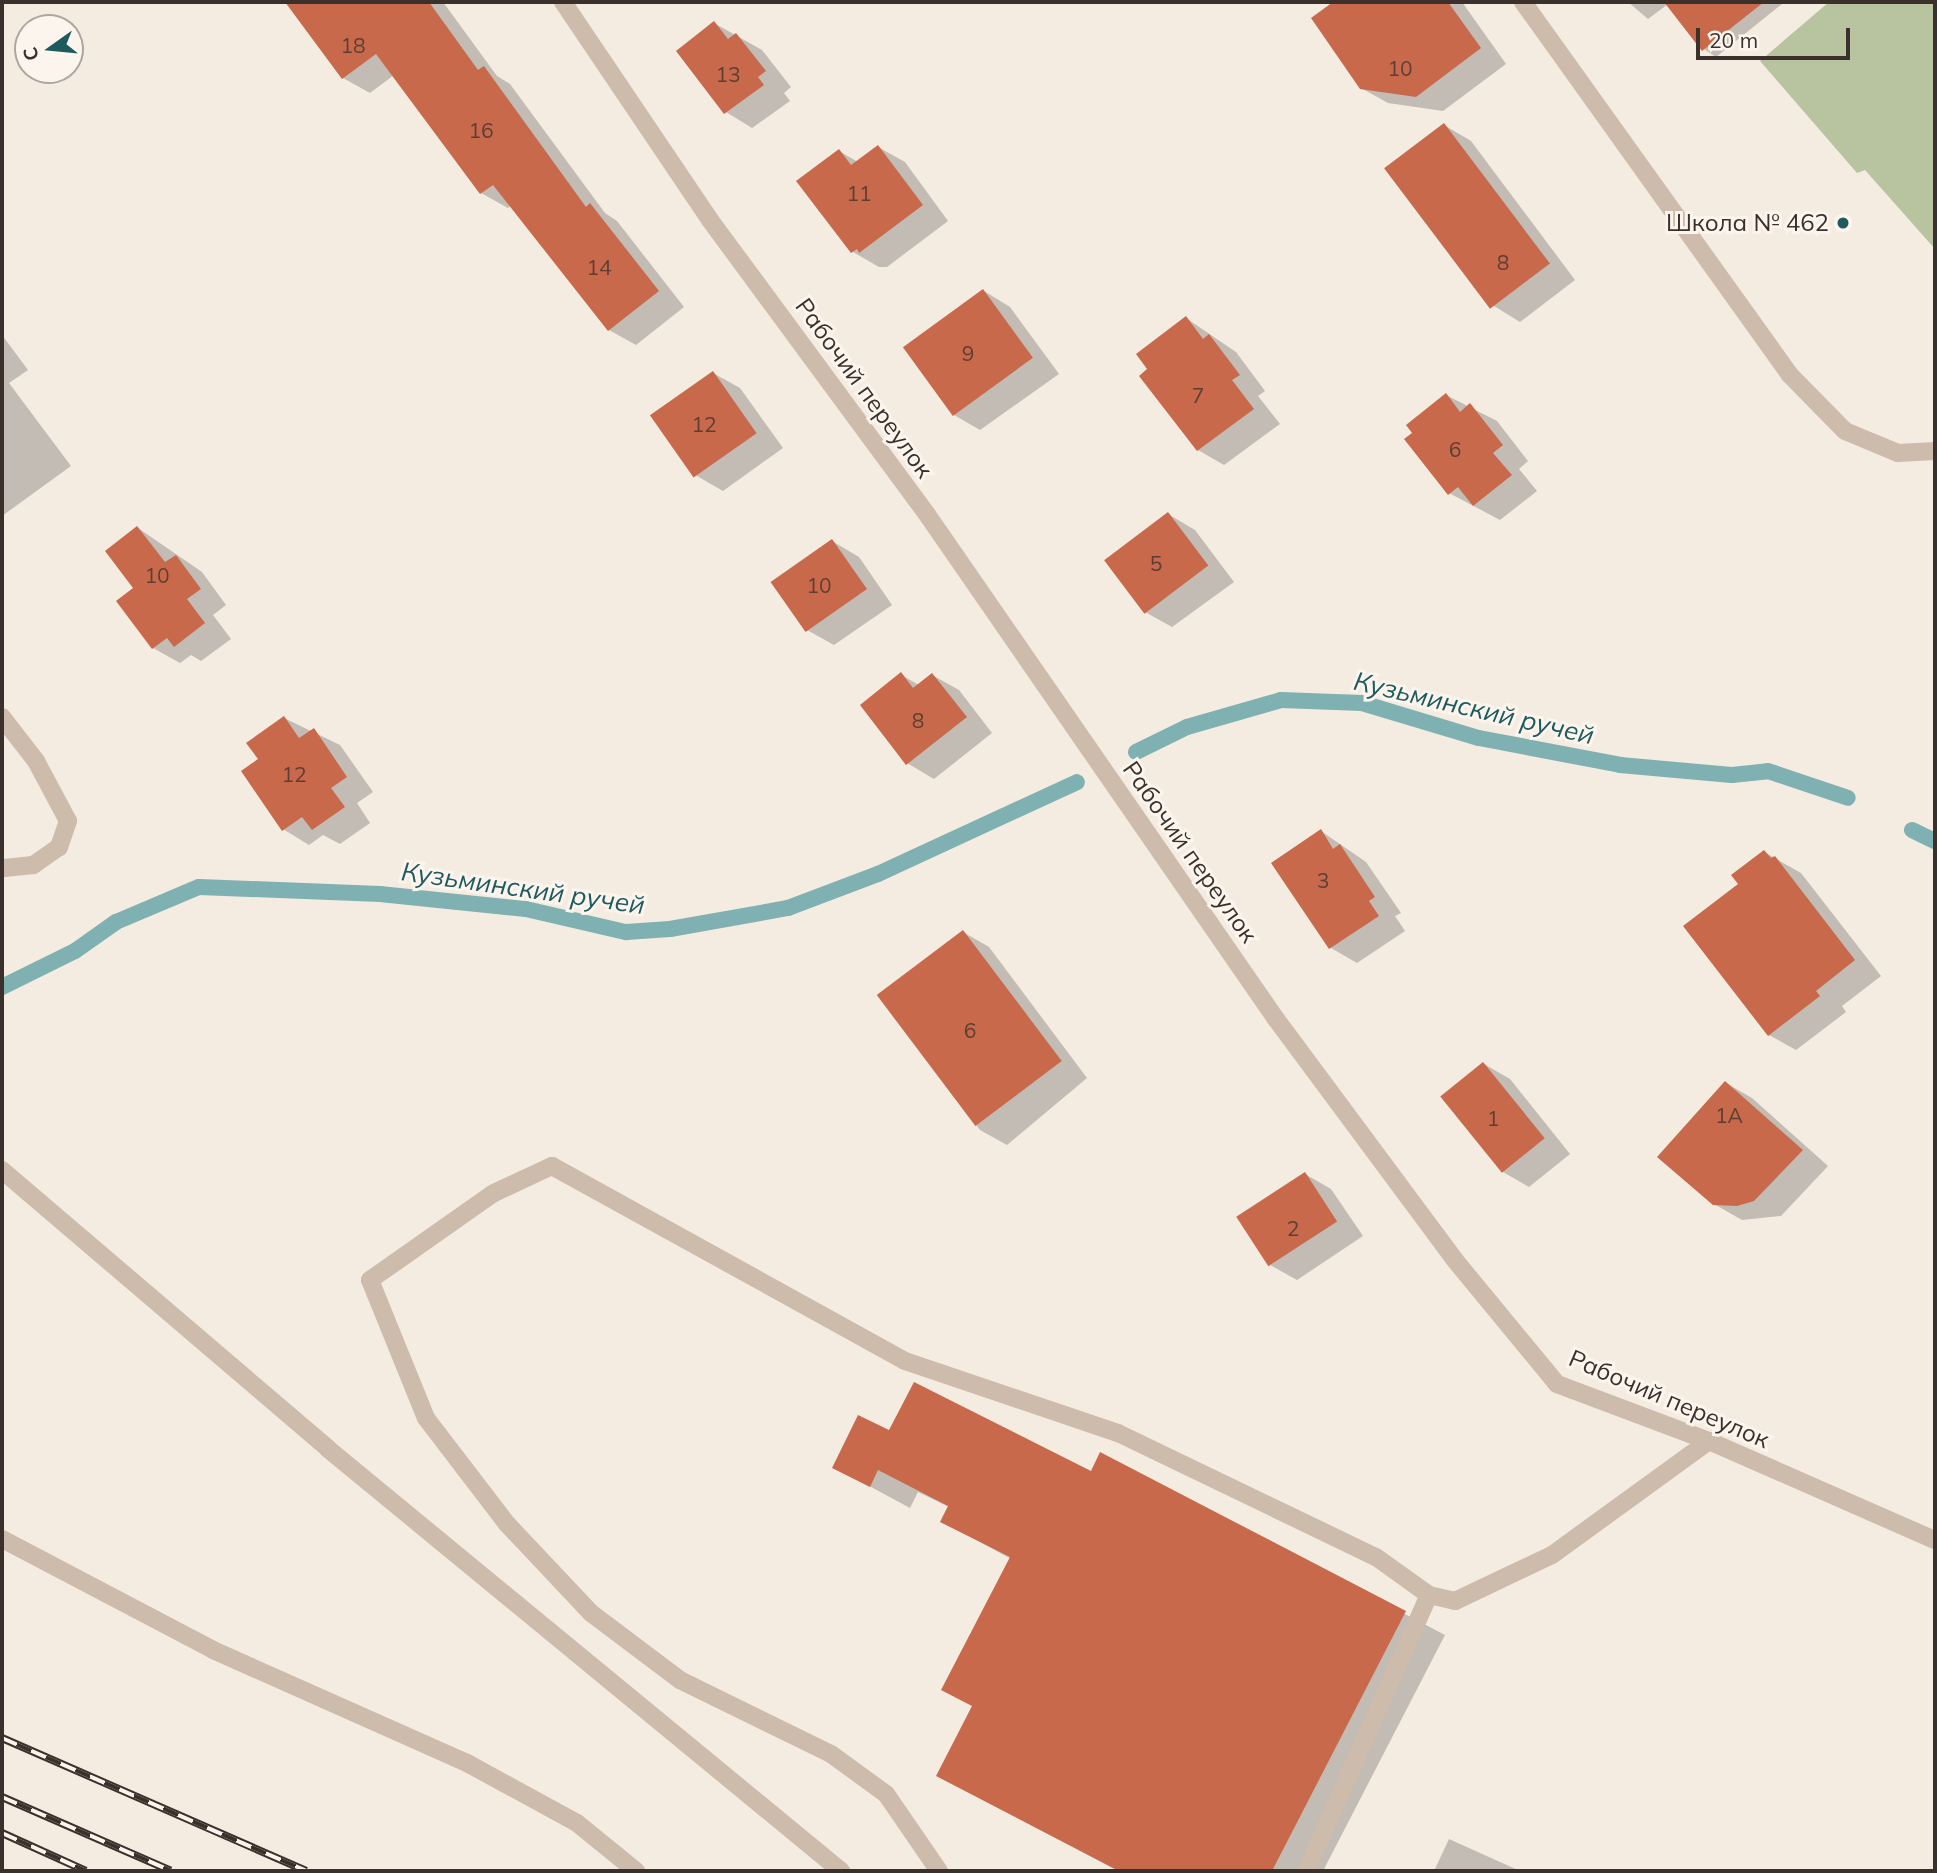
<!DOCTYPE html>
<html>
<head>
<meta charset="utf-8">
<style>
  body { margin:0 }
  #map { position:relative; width:1937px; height:1873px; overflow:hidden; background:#f4ebe1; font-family:Mulish,sans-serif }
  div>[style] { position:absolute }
  .green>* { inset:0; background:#b8c4a0 }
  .shadow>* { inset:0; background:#0003 }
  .stream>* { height:16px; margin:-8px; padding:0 8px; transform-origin:8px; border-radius:8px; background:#7fb0b2 }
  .building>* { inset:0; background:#c8694b; transform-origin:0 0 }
  .minor>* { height:18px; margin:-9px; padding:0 9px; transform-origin:9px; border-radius:9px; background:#cdbbac }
  .rail>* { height:8px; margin-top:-4px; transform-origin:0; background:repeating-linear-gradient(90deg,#fbf5ee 0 16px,#3b302b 0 32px); box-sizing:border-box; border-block:2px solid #3b302b }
  .dots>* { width:19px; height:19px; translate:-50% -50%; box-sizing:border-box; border:4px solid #fbf5ee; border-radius:50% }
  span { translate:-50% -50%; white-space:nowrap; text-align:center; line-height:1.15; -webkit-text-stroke:6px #fbf5ee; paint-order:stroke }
  .number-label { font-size:21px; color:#5e3e33 }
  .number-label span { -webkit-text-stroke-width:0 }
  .poi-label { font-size:24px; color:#3b302b }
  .right { translate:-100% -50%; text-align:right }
  .street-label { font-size:24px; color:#3b302b }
  .water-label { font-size:26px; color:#1f5a5e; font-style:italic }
  .frame { position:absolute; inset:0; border:4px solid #3b302b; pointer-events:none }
  .north { position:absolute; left:14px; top:14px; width:70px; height:70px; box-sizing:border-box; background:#fbf5ee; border:2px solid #aea6a0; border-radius:50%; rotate:255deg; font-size:19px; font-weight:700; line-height:28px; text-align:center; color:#3b302b }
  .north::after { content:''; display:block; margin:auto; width:24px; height:32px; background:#1f5a5e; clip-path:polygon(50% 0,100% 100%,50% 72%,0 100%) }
  .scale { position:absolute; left:1696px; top:28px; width:154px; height:32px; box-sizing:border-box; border:4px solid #3b302b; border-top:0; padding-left:9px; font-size:21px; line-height:24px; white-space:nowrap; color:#3b302b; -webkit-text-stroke:5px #fbf5ee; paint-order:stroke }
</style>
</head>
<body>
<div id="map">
  <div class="green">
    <i style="clip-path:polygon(1829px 2px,1935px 2px,1935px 249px,1865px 170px,1857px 173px,1760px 61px)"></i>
  </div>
  <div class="shadow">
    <i style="clip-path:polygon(288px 2px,443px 2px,497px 76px,510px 84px,605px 213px,617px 221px,684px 307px,636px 345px,609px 330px,512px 205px,508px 208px,481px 193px,394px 75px,370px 93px,343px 78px)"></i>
    <i style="clip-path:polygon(1336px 2px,1462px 2px,1506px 64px,1443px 111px,1388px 103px,1361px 88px,1313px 18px)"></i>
    <i style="clip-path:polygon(1628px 2px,1780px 2px,1782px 4px,1716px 57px,1704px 49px,1668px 4px,1648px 19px)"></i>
    <i style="clip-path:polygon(714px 23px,762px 50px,791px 87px,784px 93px,790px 101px,752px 128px,726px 112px)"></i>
    <i style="clip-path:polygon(1444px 125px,1471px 141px,1575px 280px,1520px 322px,1494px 306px)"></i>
    <i style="clip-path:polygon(878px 147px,905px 162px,948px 221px,887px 267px,879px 267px,853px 252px,798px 181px,839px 151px,858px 162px)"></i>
    <i style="clip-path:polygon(984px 291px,1010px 307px,1059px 374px,980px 430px,954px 415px,905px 348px)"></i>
    <i style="clip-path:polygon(1186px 318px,1236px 352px,1265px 391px,1258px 396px,1280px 424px,1224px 465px,1198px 450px)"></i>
    <i style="clip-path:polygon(2px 335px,28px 370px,9px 383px,71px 466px,2px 516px)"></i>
    <i style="clip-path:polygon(713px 373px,740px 388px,783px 448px,723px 491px,697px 476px,653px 416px)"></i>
    <i style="clip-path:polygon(1446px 395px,1497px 421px,1528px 461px,1519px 469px,1537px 491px,1500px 520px,1449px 493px)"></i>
    <i style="clip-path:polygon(1168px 514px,1195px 530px,1234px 582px,1172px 627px,1145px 612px)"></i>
    <i style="clip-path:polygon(138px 528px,202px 572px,226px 605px,213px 615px,231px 639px,201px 661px,191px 655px,180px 663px,153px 648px,135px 589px)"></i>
    <i style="clip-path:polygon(832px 541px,859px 557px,892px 605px,834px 645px,807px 630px)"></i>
    <i style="clip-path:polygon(901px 675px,919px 685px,932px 675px,959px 690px,992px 733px,934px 779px,907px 763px)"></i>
    <i style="clip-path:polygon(284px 718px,340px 745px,373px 792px,357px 803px,370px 823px,340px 844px,323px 835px,309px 845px,283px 829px,260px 760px)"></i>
    <i style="clip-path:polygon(1321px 831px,1366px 862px,1401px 913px,1395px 916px,1405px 931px,1357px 963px,1331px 948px,1273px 863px)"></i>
    <i style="clip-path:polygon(1764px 852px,1801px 873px,1881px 976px,1842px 1006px,1846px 1012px,1796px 1050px,1769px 1035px,1740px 884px)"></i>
    <i style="clip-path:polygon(963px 932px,989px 947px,1087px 1078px,1007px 1145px,980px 1130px,881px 999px)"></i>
    <i style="clip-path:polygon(1484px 1064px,1510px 1079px,1570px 1154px,1529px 1187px,1503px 1172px)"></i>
    <i style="clip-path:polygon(1726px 1083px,1752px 1098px,1828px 1166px,1781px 1216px,1742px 1220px,1714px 1204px)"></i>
    <i style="clip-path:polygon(1305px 1174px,1331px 1189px,1363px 1236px,1297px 1280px,1270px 1265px)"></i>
    <i style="clip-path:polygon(890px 1433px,1091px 1473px,1101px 1455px,1445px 1635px,1323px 1871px,1118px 1871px,938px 1776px,974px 1707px,944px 1690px,1011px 1559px,942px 1521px,949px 1507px,918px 1492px,910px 1508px,834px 1467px)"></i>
    <i style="clip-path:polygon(1449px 1839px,1520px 1871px,1434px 1871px)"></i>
  </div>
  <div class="stream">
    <i style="left:1136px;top:752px;width:57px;rotate:-26.1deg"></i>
    <i style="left:1187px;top:727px;width:98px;rotate:-16deg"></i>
    <i style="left:1281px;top:700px;width:81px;rotate:2.1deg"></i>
    <i style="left:1362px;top:703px;width:122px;rotate:16.7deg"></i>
    <i style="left:1479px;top:738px;width:144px;rotate:10.8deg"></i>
    <i style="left:1620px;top:765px;width:112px;rotate:5.1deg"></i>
    <i style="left:1732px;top:775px;width:36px;rotate:-6deg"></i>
    <i style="left:1768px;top:771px;width:84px;rotate:18.6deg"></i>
    <i style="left:1912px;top:830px;width:25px;rotate:26deg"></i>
    <i style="left:2px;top:987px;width:81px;rotate:-26.3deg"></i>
    <i style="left:75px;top:951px;width:50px;rotate:-35.3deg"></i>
    <i style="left:116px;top:922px;width:90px;rotate:-22.9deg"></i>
    <i style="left:199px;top:887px;width:181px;rotate:2.2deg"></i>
    <i style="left:380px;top:894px;width:147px;rotate:5.9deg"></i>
    <i style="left:526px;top:909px;width:103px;rotate:13deg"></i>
    <i style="left:626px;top:932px;width:44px;rotate:-3.9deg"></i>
    <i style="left:670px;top:929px;width:120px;rotate:-10.1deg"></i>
    <i style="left:788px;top:908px;width:96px;rotate:-20.7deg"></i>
    <i style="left:878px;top:874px;width:219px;rotate:-24.8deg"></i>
  </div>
  <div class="building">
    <i style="clip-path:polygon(285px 2px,429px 2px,478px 70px,484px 66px,586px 207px,590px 203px,659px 291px,608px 331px,493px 185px,480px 194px,376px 54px,342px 79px)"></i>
    <i style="clip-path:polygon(1333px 2px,1448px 2px,1481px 48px,1416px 97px,1360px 89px,1311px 18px)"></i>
    <i style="clip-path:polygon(1664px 2px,1764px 2px,1702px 51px)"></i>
    <i style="clip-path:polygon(714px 21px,728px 39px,736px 33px,766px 71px,758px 77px,764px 85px,724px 114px,676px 51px)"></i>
    <i style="left:1444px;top:123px;width:176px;height:75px;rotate:53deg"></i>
    <i style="clip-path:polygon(878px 145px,923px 205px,859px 253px,857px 249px,851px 253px,796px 181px,839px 149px,851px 165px)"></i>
    <i style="left:983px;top:289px;width:85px;height:99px;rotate:54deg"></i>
    <i style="clip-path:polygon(1186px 316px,1203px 339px,1209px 334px,1240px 375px,1232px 380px,1254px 409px,1197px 451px,1139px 376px,1147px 369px,1136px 354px)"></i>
    <i style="left:713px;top:371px;width:76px;height:77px;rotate:55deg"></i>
    <i style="clip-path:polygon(1446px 393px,1460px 412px,1470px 403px,1503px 445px,1493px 453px,1512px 475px,1473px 506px,1458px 487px,1448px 495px,1404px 439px,1412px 433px,1406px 425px)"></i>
    <i style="left:1168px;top:512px;width:67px;height:80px;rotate:53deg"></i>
    <i style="clip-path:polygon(137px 526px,165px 562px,176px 555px,201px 589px,187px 599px,205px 623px,174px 647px,167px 638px,152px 649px,116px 601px,133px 588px,105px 551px)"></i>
    <i style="left:832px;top:539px;width:61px;height:75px;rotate:55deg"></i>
    <i style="clip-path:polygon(901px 672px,913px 688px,932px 673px,967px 717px,906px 765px,860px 705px)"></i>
    <i style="clip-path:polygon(284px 716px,299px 738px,314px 728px,347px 777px,331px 788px,345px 807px,312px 830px,302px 817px,282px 831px,241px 771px,258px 759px,246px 743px)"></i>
    <i style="clip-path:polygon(1321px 829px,1333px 849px,1340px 844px,1375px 897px,1369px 901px,1379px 916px,1329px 949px,1271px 863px)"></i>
    <i style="clip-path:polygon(1764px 850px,1771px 858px,1775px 856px,1855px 960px,1816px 991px,1820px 996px,1768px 1036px,1683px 926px,1738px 884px,1731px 875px)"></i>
    <i style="left:963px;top:930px;width:164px;height:108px;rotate:53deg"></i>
    <i style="left:1483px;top:1062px;width:98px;height:55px;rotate:51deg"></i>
    <i style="clip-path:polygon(1725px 1081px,1803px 1150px,1754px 1201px,1737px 1206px,1713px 1205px,1657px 1157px)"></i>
    <i style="left:1305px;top:1172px;width:59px;height:82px;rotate:57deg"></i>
    <i style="clip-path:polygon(914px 1382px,1091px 1471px,1100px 1452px,1406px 1611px,1272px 1871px,1119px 1871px,936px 1776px,972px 1706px,941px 1690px,1010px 1557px,940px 1522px,948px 1506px,878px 1470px,870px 1487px,832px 1468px,858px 1415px,889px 1430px)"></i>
  </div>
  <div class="minor">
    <i style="left:563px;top:2px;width:263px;rotate:56deg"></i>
    <i style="left:710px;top:220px;width:364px;rotate:53.6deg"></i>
    <i style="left:926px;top:513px;width:615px;rotate:55.33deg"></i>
    <i style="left:1276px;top:1019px;width:299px;rotate:53.4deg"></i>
    <i style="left:1454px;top:1259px;width:162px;rotate:50.5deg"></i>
    <i style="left:1557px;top:1384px;width:162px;rotate:20.6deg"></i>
    <i style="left:1709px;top:1441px;width:247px;rotate:23.7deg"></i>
    <i style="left:1523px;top:2px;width:459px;rotate:54.4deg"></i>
    <i style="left:1790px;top:375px;width:78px;rotate:45.5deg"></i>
    <i style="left:1845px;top:431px;width:57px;rotate:22.5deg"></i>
    <i style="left:1898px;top:453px;width:37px;rotate:-3deg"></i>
    <i style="left:2px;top:717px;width:56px;rotate:52.3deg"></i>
    <i style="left:36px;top:761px;width:68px;rotate:61.9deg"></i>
    <i style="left:68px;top:821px;width:28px;rotate:109deg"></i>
    <i style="left:59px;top:847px;width:32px;rotate:145deg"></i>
    <i style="left:33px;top:865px;width:31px;rotate:174deg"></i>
    <i style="left:2px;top:1170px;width:428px;rotate:40.5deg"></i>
    <i style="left:327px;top:1448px;width:666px;rotate:39.45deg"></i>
    <i style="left:2px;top:1539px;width:238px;rotate:27.7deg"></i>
    <i style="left:213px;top:1650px;width:278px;rotate:24deg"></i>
    <i style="left:467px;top:1763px;width:125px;rotate:28.6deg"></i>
    <i style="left:577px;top:1823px;width:76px;rotate:39.1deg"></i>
    <i style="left:939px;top:1871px;width:93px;rotate:-124.5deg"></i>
    <i style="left:886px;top:1794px;width:68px;rotate:-144deg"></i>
    <i style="left:831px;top:1754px;width:168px;rotate:-153.9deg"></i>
    <i style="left:680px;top:1680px;width:111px;rotate:-143deg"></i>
    <i style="left:591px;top:1613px;width:122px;rotate:-133.3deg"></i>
    <i style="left:507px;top:1524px;width:133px;rotate:-127.4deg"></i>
    <i style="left:426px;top:1418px;width:149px;rotate:-112.1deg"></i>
    <i style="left:370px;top:1280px;width:151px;rotate:-35.1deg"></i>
    <i style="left:494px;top:1193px;width:64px;rotate:-25deg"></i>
    <i style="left:552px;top:1166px;width:403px;rotate:28.9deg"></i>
    <i style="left:905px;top:1361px;width:225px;rotate:18.7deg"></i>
    <i style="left:1118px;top:1433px;width:286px;rotate:25.7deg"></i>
    <i style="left:1376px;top:1557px;width:65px;rotate:35.6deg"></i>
    <i style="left:1429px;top:1595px;width:27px;rotate:13deg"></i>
    <i style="left:1455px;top:1601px;width:107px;rotate:-25.4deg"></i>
    <i style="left:1552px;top:1555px;width:194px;rotate:-36deg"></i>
    <i style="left:1306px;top:1871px;width:302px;rotate:-66deg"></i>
  </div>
  <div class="rail">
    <i style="left:2px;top:1738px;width:332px;rotate:23.6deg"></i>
    <i style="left:2px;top:1797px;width:184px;rotate:23.6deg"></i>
    <i style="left:2px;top:1833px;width:92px;rotate:24.3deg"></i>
  </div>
  <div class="dots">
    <i style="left:1843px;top:223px;background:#1f5a5e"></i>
  </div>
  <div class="number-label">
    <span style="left:353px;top:45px">18</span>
    <span style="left:1400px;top:68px">10</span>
    <span style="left:728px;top:74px">13</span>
    <span style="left:481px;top:130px">16</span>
    <span style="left:859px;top:193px">11</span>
    <span style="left:1503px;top:262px">8</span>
    <span style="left:599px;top:267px">14</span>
    <span style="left:968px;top:353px">9</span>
    <span style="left:1198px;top:395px">7</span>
    <span style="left:704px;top:424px">12</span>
    <span style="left:1455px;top:449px">6</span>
    <span style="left:1156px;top:563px">5</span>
    <span style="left:157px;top:575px">10</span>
    <span style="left:819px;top:585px">10</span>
    <span style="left:918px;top:720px">8</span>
    <span style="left:294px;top:774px">12</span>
    <span style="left:1323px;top:880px">3</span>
    <span style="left:970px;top:1030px">6</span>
    <span style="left:1729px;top:1115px">1А</span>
    <span style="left:1493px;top:1118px">1</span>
    <span style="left:1293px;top:1228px">2</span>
  </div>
  <div class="poi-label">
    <span class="right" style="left:1829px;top:223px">Школа № 462</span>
  </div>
  <div class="street-label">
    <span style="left:864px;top:388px;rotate:54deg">Рабочий переулок</span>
    <span style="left:1190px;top:852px;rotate:55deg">Рабочий переулок</span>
    <span style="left:1669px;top:1399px;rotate:23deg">Рабочий переулок</span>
  </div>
  <div class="water-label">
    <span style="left:1474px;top:708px;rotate:13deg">Кузьминский ручей</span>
    <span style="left:523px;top:888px;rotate:8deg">Кузьминский ручей</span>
  </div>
  <div class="frame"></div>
  <div class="north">С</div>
  <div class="scale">20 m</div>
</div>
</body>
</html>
